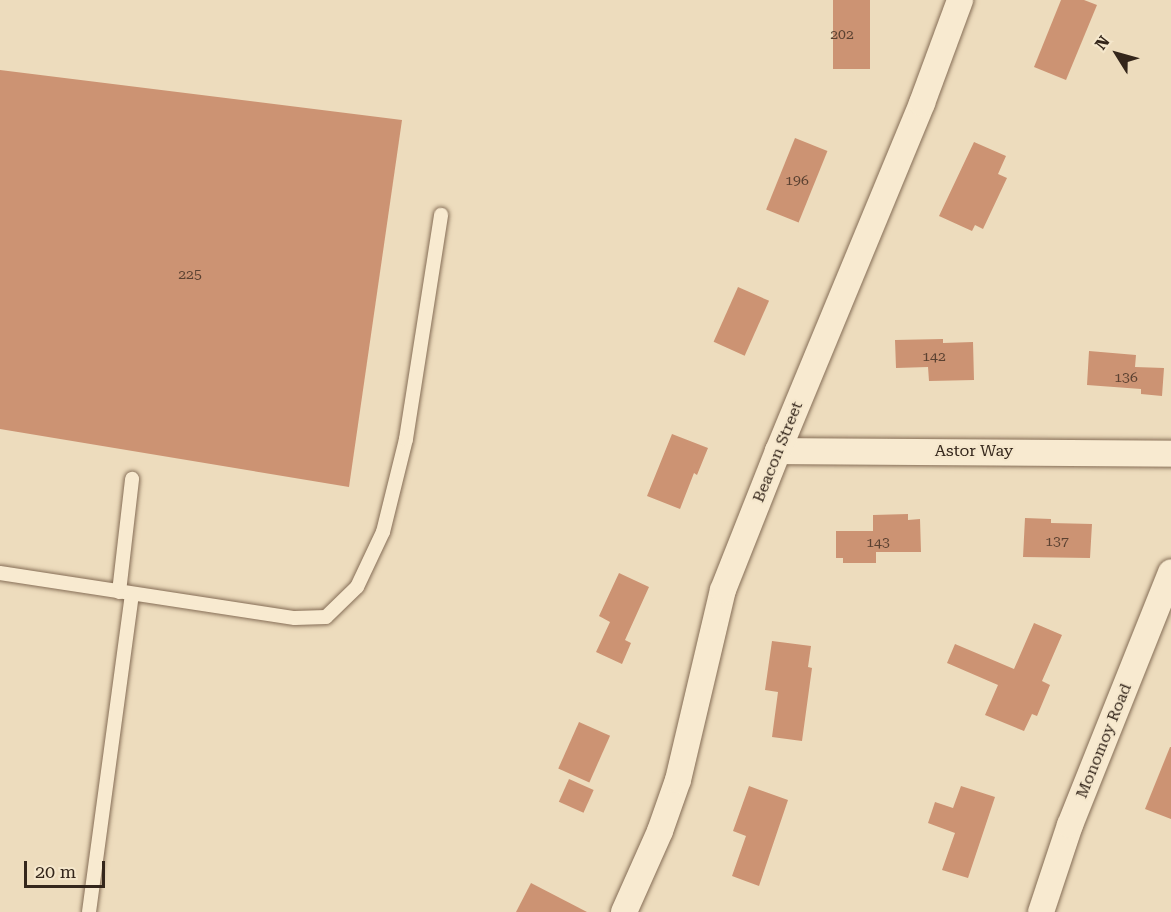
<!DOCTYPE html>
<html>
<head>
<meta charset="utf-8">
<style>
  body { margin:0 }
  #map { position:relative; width:1171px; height:912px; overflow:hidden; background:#eddcbd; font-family:"Roboto Serif",serif }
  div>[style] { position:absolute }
  .building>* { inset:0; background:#cc9373; transform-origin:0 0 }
  .roads { filter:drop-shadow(0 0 2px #856d56) drop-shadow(0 0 2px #856d56) }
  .service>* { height:14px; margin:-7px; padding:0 7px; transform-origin:7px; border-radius:7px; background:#f8ead0 }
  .minor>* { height:26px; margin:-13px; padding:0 13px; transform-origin:13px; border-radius:13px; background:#f8ead0 }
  span { translate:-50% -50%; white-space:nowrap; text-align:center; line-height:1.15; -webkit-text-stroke:4.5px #f5e7cc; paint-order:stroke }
  .number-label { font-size:14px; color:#5a4131 }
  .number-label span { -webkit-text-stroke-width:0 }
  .street-label { font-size:16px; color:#34261b }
  .north { position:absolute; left:1087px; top:24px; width:60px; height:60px; -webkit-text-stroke:4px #f5e7cc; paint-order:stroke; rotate:307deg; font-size:16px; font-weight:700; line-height:24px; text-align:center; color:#34261b }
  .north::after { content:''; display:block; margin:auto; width:21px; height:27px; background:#34261b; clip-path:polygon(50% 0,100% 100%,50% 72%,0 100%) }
  .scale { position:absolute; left:24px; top:861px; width:81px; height:27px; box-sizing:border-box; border:3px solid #34261b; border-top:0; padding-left:8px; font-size:18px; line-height:21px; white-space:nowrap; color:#34261b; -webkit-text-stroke:4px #f5e7cc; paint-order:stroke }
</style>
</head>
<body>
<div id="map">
  <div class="building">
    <i style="left:833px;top:0;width:37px;height:69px"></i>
    <i style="clip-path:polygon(1061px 0,1084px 0,1097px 5px,1066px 80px,1034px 67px)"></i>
    <i style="clip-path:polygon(0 70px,402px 120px,349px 487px,0 429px)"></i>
    <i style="left:795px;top:138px;width:35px;height:77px;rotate:22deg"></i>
    <i style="clip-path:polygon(974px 142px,1006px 156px,998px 174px,1007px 178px,983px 229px,975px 225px,972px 231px,939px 216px)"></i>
    <i style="left:738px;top:287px;width:34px;height:60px;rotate:24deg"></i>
    <i style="clip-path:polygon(943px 339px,943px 343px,973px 342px,974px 380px,929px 381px,928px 367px,896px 368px,895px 340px)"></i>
    <i style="clip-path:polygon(1089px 351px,1136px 355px,1135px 367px,1164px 368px,1162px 396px,1141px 394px,1141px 389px,1087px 385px)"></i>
    <i style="clip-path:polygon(672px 434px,708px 448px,697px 475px,694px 473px,680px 509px,647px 496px)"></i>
    <i style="clip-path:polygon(908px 514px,908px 520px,920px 519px,921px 552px,876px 552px,876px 563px,843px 563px,843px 558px,836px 558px,836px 531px,873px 531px,873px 515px)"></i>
    <i style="clip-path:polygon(1025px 518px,1051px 519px,1051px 523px,1092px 524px,1090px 558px,1023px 557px)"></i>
    <i style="clip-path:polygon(619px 573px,649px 587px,625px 640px,631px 643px,622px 664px,596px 652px,610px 622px,599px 616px)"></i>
    <i style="clip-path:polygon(1034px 623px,1062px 635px,1042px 681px,1050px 685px,1037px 716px,1032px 714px,1024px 731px,985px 715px,998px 685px,947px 663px,955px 644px,1014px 669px)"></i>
    <i style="clip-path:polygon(772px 641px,811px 646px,808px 667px,812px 668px,802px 741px,772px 737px,778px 692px,765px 690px)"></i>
    <i style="left:579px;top:722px;width:34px;height:51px;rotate:24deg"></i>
    <i style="clip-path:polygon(1170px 747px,1171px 747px,1171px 819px,1145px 809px)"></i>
    <i style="left:569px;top:779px;width:27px;height:25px;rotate:24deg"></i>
    <i style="clip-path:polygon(749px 786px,788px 800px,759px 886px,732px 876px,746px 836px,733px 831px)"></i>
    <i style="clip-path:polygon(961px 786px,995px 797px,968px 878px,942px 870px,955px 833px,928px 823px,935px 802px,953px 808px)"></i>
    <i style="clip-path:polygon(531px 883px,587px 912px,516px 912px)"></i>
  </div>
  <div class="roads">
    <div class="service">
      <i style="left:0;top:573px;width:298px;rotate:8.7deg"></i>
      <i style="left:295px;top:618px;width:31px;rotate:-2deg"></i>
      <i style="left:326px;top:617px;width:43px;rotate:-44.1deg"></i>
      <i style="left:357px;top:587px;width:61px;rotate:-64.7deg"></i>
      <i style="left:383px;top:532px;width:96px;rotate:-76.1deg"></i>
      <i style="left:406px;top:439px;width:227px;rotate:-81.1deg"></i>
      <i style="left:119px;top:592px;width:114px;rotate:-83.4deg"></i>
      <i style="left:89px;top:912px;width:321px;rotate:-82.3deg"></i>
    </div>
    <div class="minor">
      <i style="left:778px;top:451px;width:393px;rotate:0.4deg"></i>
      <i style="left:624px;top:912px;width:89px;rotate:-66deg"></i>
      <i style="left:660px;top:831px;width:54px;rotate:-70.6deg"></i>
      <i style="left:678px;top:780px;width:195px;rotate:-76.7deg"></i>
      <i style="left:723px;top:590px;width:149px;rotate:-68.4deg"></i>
      <i style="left:778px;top:451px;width:377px;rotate:-67.5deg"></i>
      <i style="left:922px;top:103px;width:110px;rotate:-69.7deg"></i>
      <i style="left:1041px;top:912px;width:92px;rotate:-71.6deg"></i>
      <i style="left:1070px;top:825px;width:272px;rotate:-68.2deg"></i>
    </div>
  </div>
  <div class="number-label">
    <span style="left:842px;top:34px">202</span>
    <span style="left:797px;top:180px">196</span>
    <span style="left:190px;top:274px">225</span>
    <span style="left:934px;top:356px">142</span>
    <span style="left:1126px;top:377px">136</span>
    <span style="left:1057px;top:541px">137</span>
    <span style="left:878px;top:542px">143</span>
  </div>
  <div class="street-label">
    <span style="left:974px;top:451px">Astor Way</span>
    <span style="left:778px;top:452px;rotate:-68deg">Beacon Street</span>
    <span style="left:1104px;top:741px;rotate:-68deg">Monomoy Road</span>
  </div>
  <div class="north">N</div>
  <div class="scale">20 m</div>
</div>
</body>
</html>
